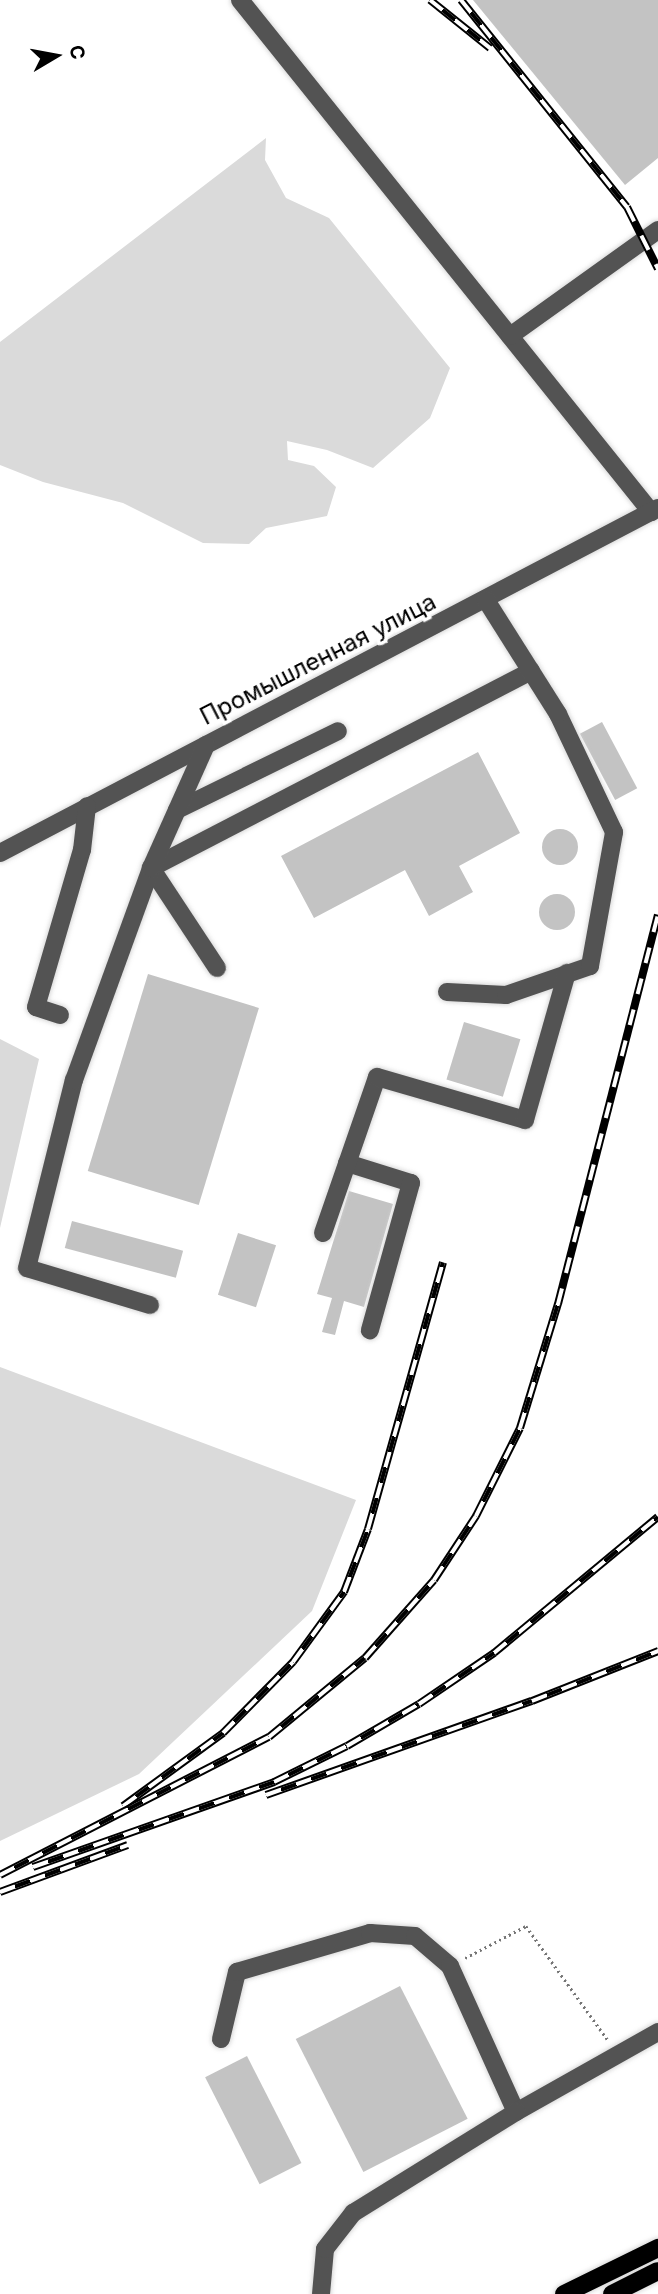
<!DOCTYPE html>
<html>
<head>
<meta charset="utf-8">
<style>
  body { margin:0 }
  #map { position:relative; width:658px; height:2294px; overflow:hidden; background:#fff; font-family:Inter,sans-serif }
  div>[style] { position:absolute }
  .green>* { inset:0; background:#dadada }
  .building>* { inset:0; background:#c3c3c3; transform-origin:0 0 }
  .round { border-radius:50% }
  .path>* { height:2.5px; margin-top:-1.25px; transform-origin:0; background:repeating-linear-gradient(90deg,#757575 0 2px,transparent 0 5.5px) }
  .roads { filter:drop-shadow(0 0 2px #dbdbdb) drop-shadow(0 0 2px #dbdbdb) }
  .minor>* { height:18px; margin:-9px; padding:0 9px; transform-origin:9px; border-radius:9px; background:#535353 }
  .major>* { height:18px; margin:-9px; padding:0 9px; transform-origin:9px; border-radius:9px; background:#000 }
  .rail>* { height:8px; margin-top:-4px; transform-origin:0; background:repeating-linear-gradient(90deg,#fff 0 16px,#000 0 32px); box-sizing:border-box; border-block:2px solid #000 }
  span { translate:-50% -50%; white-space:nowrap; text-align:center; line-height:1.15; -webkit-text-stroke:7px #fff; paint-order:stroke }
  .street-label { font-size:24px; color:#000 }
  .north { position:absolute; left:21px; top:21px; width:70px; height:70px; -webkit-text-stroke:5px #fff; paint-order:stroke; rotate:80deg; font-size:19px; font-weight:700; line-height:28px; text-align:center; color:#000 }
  .north::after { content:''; display:block; margin:auto; width:24px; height:32px; background:#000; clip-path:polygon(50% 0,100% 100%,50% 72%,0 100%) }
</style>
</head>
<body>
<div id="map">
  <div class="green">
    <i style="clip-path:polygon(266px 138px,265px 160px,286px 198px,329px 218px,450px 368px,430px 418px,373px 468px,327px 450px,287px 441px,288px 460px,314px 466px,336px 487px,327px 516px,266px 528px,249px 544px,203px 543px,123px 503px,43px 482px,0 465px,0 342px)"></i>
    <i style="clip-path:polygon(0 1039px,39px 1059px,0 1228px)"></i>
    <i style="clip-path:polygon(0 1367px,356px 1500px,312px 1611px,139px 1774px,0 1841px)"></i>
  </div>
  <div class="building">
    <i style="clip-path:polygon(473px 0,658px 0,658px 158px,625px 185px)"></i>
    <i style="left:602px;top:722px;width:75px;height:25px;rotate:62deg"></i>
    <i style="clip-path:polygon(478px 752px,520px 833px,459px 866px,473px 892px,429px 916px,405px 870px,314px 918px,281px 856px)"></i>
    <i class="round" style="left:542px;top:829px;width:36px;height:36px"></i>
    <i class="round" style="left:539px;top:894px;width:36px;height:36px"></i>
    <i style="left:148px;top:974px;width:116px;height:206px;rotate:17deg"></i>
    <i style="left:464px;top:1022px;width:59px;height:60px;rotate:17deg"></i>
    <i style="clip-path:polygon(349px 1191px,393px 1204px,364px 1307px,344px 1301px,335px 1335px,322px 1332px,332px 1298px,317px 1294px)"></i>
    <i style="left:72px;top:1221px;width:115px;height:28px;rotate:15deg"></i>
    <i style="left:238px;top:1233px;width:40px;height:65px;rotate:18deg"></i>
    <i style="left:400px;top:1986px;width:149px;height:117px;rotate:63deg"></i>
    <i style="left:247px;top:2056px;width:120px;height:47px;rotate:63deg"></i>
  </div>
  <div class="path">
    <i style="left:465px;top:1958px;width:69px;rotate:-27.7deg"></i>
    <i style="left:526px;top:1926px;width:140px;rotate:54.3deg"></i>
  </div>
  <div class="roads">
    <div class="minor">
      <i style="left:240px;top:0;width:657px;rotate:51.24deg"></i>
      <i style="left:510px;top:336px;width:182px;rotate:-35.6deg"></i>
      <i style="left:177px;top:810px;width:179px;rotate:-26.1deg"></i>
      <i style="left:0;top:853px;width:743px;rotate:-27.67deg"></i>
      <i style="left:217px;top:968px;width:120px;rotate:-123.4deg"></i>
      <i style="left:151px;top:868px;width:428px;rotate:-27.4deg"></i>
      <i style="left:447px;top:992px;width:59px;rotate:2.9deg"></i>
      <i style="left:506px;top:995px;width:89px;rotate:-19deg"></i>
      <i style="left:590px;top:966px;width:136px;rotate:-79.8deg"></i>
      <i style="left:614px;top:832px;width:131px;rotate:-115.4deg"></i>
      <i style="left:558px;top:714px;width:135px;rotate:-122.3deg"></i>
      <i style="left:60px;top:1015px;width:25px;rotate:-162deg"></i>
      <i style="left:36px;top:1007px;width:164px;rotate:-73.7deg"></i>
      <i style="left:82px;top:850px;width:44px;rotate:-83.5deg"></i>
      <i style="left:347px;top:1163px;width:67px;rotate:17.4deg"></i>
      <i style="left:411px;top:1183px;width:153px;rotate:105.6deg"></i>
      <i style="left:323px;top:1233px;width:165px;rotate:-70.9deg"></i>
      <i style="left:377px;top:1077px;width:154px;rotate:16.2deg"></i>
      <i style="left:525px;top:1120px;width:153px;rotate:-74.1deg"></i>
      <i style="left:150px;top:1305px;width:128px;rotate:-163.3deg"></i>
      <i style="left:27px;top:1268px;width:194px;rotate:-76deg"></i>
      <i style="left:74px;top:1080px;width:226px;rotate:-70deg"></i>
      <i style="left:151px;top:868px;width:135px;rotate:-65.9deg"></i>
      <i style="left:221px;top:2039px;width:69px;rotate:-76.6deg"></i>
      <i style="left:237px;top:1972px;width:139px;rotate:-16.3deg"></i>
      <i style="left:370px;top:1933px;width:45px;rotate:3.8deg"></i>
      <i style="left:415px;top:1936px;width:46px;rotate:40.6deg"></i>
      <i style="left:450px;top:1966px;width:160px;rotate:65.7deg"></i>
      <i style="left:516px;top:2112px;width:163px;rotate:-29.4deg"></i>
      <i style="left:321px;top:2294px;width:45px;rotate:-84.9deg"></i>
      <i style="left:325px;top:2249px;width:46px;rotate:-52.1deg"></i>
      <i style="left:353px;top:2213px;width:192px;rotate:-31.8deg"></i>
    </div>
    <div class="major">
      <i style="left:564px;top:2294px;width:105px;rotate:-26.1deg"></i>
      <i style="left:612px;top:2294px;width:51px;rotate:-26.6deg"></i>
    </div>
  </div>
  <div class="rail">
    <i style="left:430px;top:0;width:77px;rotate:38.7deg"></i>
    <i style="left:461px;top:0;width:265px;rotate:51.3deg"></i>
    <i style="left:627px;top:207px;width:69px;rotate:63.4deg"></i>
    <i style="left:266px;top:1795px;width:282px;rotate:-19.5deg"></i>
    <i style="left:532px;top:1701px;width:136px;rotate:-21.6deg"></i>
    <i style="left:123px;top:1806px;width:124px;rotate:-36.1deg"></i>
    <i style="left:223px;top:1733px;width:100px;rotate:-45.4deg"></i>
    <i style="left:293px;top:1662px;width:87px;rotate:-53.9deg"></i>
    <i style="left:344px;top:1592px;width:67px;rotate:-69.1deg"></i>
    <i style="left:368px;top:1529px;width:277px;rotate:-74.3deg"></i>
    <i style="left:33px;top:1867px;width:256px;rotate:-19.4deg"></i>
    <i style="left:274px;top:1782px;width:81px;rotate:-26.3deg"></i>
    <i style="left:347px;top:1746px;width:83px;rotate:-30.3deg"></i>
    <i style="left:419px;top:1704px;width:91px;rotate:-34.2deg"></i>
    <i style="left:494px;top:1653px;width:213px;rotate:-39.7deg"></i>
    <i style="left:0;top:1875px;width:302px;rotate:-27.2deg"></i>
    <i style="left:269px;top:1737px;width:124px;rotate:-39.5deg"></i>
    <i style="left:365px;top:1658px;width:104px;rotate:-48.5deg"></i>
    <i style="left:434px;top:1580px;width:77px;rotate:-56.7deg"></i>
    <i style="left:476px;top:1516px;width:98px;rotate:-63.4deg"></i>
    <i style="left:520px;top:1428px;width:130px;rotate:-73deg"></i>
    <i style="left:558px;top:1304px;width:402px;rotate:-75.6deg"></i>
    <i style="left:0;top:1892px;width:136px;rotate:-20.2deg"></i>
  </div>
  <div class="street-label">
    <span style="left:318px;top:659px;rotate:-27deg">Промышленная улица</span>
  </div>
  <div class="north">С</div>
</div>
</body>
</html>
